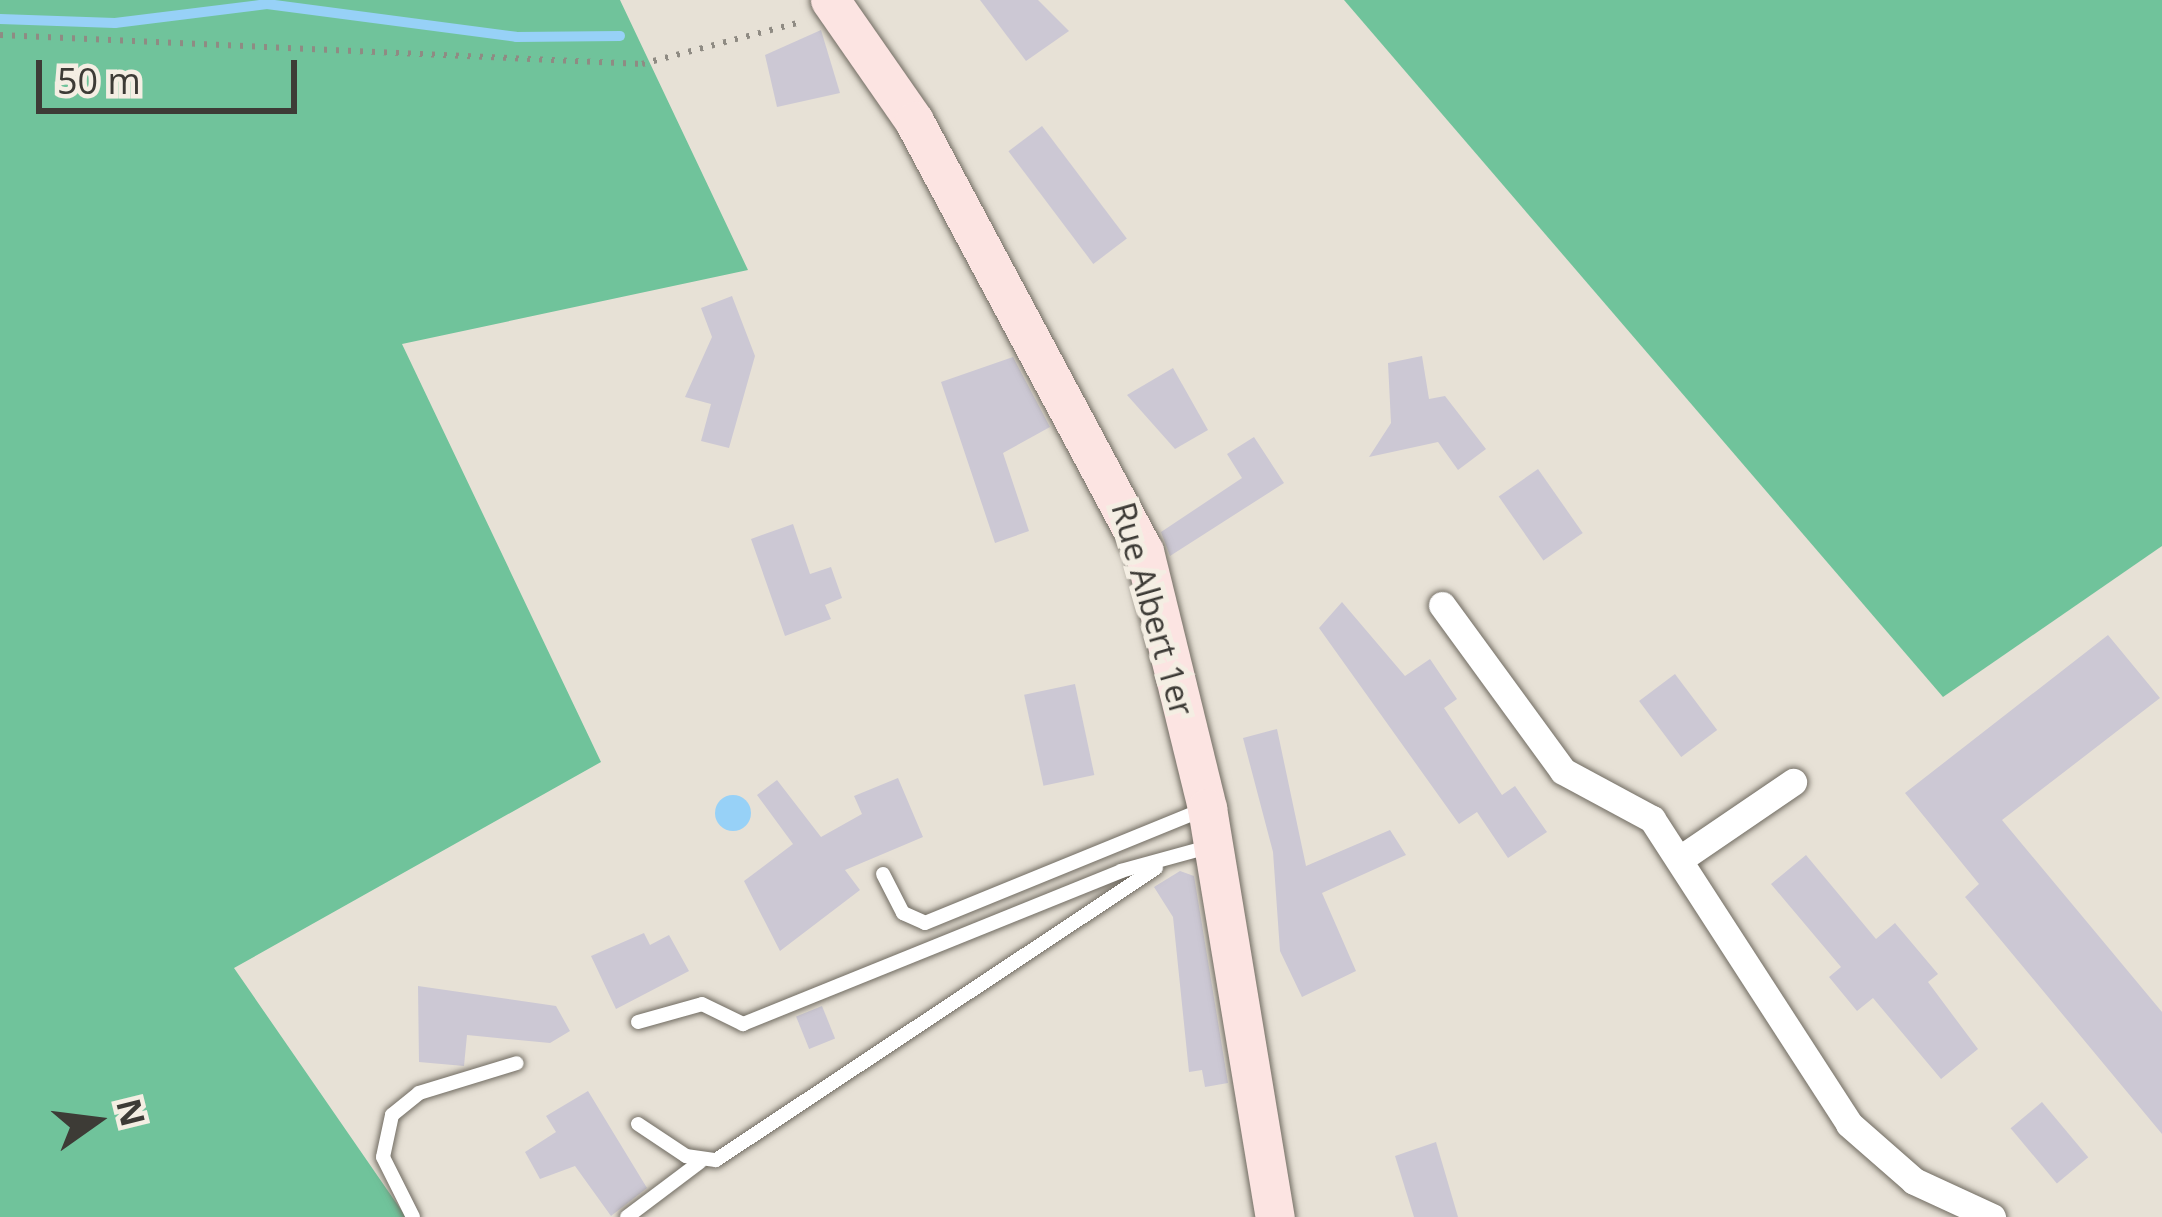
<!DOCTYPE html>
<html>
<head>
<meta charset="utf-8">
<style>
  body { margin:0 }
  #map { position:relative; width:2162px; height:1217px; overflow:hidden; background:#e7e1d6; font-family:"Open Sans",sans-serif }
  div>[style] { position:absolute }
  .forest>* { inset:0; background:#70c39b }
  .water>* { inset:0; background:#97d1f7 }
  .round { border-radius:50% }
  .stream>* { height:10px; margin:-5px; padding:0 5px; transform-origin:5px; border-radius:5px; background:#97d1f7 }
  .building>* { inset:0; background:#ccc8d4; transform-origin:0 0 }
  .path>* { height:6px; margin-top:-3px; transform-origin:0; background:repeating-linear-gradient(90deg,#8f8b83 0 3px,transparent 0 12px) }
  .roads { filter:drop-shadow(0 0 3px #706b61) drop-shadow(0 0 3px #706b61) }
  .lane>* { height:14px; margin:-7px; padding:0 7px; transform-origin:7px; border-radius:7px; background:#fff }
  .street>* { height:27px; margin:-13.5px; padding:0 13.5px; transform-origin:13.5px; border-radius:13.5px; background:#fff }
  .secondary>* { height:39px; margin:-19.5px; padding:0 19.5px; transform-origin:19.5px; border-radius:19.5px; background:#fce4e2 }
  span { translate:-50% -50%; white-space:nowrap; text-align:center; line-height:1.15; -webkit-text-stroke:10px #f4eee3; paint-order:stroke }
  .street-label { font-size:33px; color:#3d3b36 }
  .north { position:absolute; left:36px; top:1061px; width:120px; height:120px; -webkit-text-stroke:9px #f4eee3; paint-order:stroke; rotate:76deg; font-size:33px; font-weight:700; line-height:48px; text-align:center; color:#3d3b36 }
  .north::after { content:''; display:block; margin:auto; width:42px; height:54px; background:#3d3b36; clip-path:polygon(50% 0,100% 100%,50% 72%,0 100%) }
  .scale { position:absolute; left:36px; top:60px; width:261px; height:54px; box-sizing:border-box; border:6px solid #3d3b36; border-top:0; padding-left:15px; font-size:36px; line-height:42px; white-space:nowrap; color:#3d3b36; -webkit-text-stroke:9px #f4eee3; paint-order:stroke }
</style>
</head>
<body>
<div id="map">
  <div class="forest">
    <i style="clip-path:polygon(0 0,620px 0,748px 270px,402px 344px,601px 762px,234px 968px,406px 1217px,0 1217px)"></i>
    <i style="clip-path:polygon(1344px 0,2162px 0,2162px 546px,1943px 697px)"></i>
  </div>
  <div class="water">
    <i class="round" style="left:715px;top:795px;width:36px;height:36px"></i>
  </div>
  <div class="stream">
    <i style="left:0;top:19px;width:115px;rotate:2deg"></i>
    <i style="left:115px;top:23px;width:153px;rotate:-7.1deg"></i>
    <i style="left:267px;top:4px;width:251px;rotate:7.5deg"></i>
    <i style="left:516px;top:37px;width:104px;rotate:-0.6deg"></i>
  </div>
  <div class="building">
    <i style="clip-path:polygon(980px 0,1038px 0,1069px 31px,1026px 61px)"></i>
    <i style="clip-path:polygon(821px 30px,840px 93px,777px 107px,765px 55px)"></i>
    <i style="left:1042px;top:126px;width:141px;height:42px;rotate:53deg"></i>
    <i style="clip-path:polygon(732px 296px,755px 356px,729px 448px,701px 441px,711px 404px,685px 397px,712px 337px,701px 308px)"></i>
    <i style="clip-path:polygon(1422px 356px,1429px 399px,1445px 396px,1486px 449px,1458px 470px,1438px 442px,1369px 457px,1391px 423px,1388px 363px)"></i>
    <i style="clip-path:polygon(1013px 357px,1050px 427px,1003px 453px,1029px 531px,995px 543px,941px 382px)"></i>
    <i style="clip-path:polygon(1173px 368px,1208px 430px,1175px 449px,1127px 395px)"></i>
    <i style="clip-path:polygon(1254px 437px,1284px 483px,1170px 556px,1161px 532px,1242px 478px,1227px 454px)"></i>
    <i style="left:1538px;top:469px;width:78px;height:48px;rotate:55deg"></i>
    <i style="clip-path:polygon(793px 524px,810px 574px,831px 567px,842px 598px,825px 605px,831px 619px,785px 636px,751px 539px)"></i>
    <i style="clip-path:polygon(1342px 602px,1405px 676px,1430px 659px,1457px 699px,1444px 708px,1502px 795px,1515px 786px,1547px 832px,1508px 858px,1477px 812px,1459px 824px,1319px 628px)"></i>
    <i style="clip-path:polygon(2108px 635px,2160px 698px,2002px 820px,2162px 1012px,2162px 1134px,1965px 897px,1979px 884px,1905px 793px)"></i>
    <i style="left:1675px;top:674px;width:70px;height:45px;rotate:53deg"></i>
    <i style="left:1075px;top:684px;width:93px;height:52px;rotate:78deg"></i>
    <i style="clip-path:polygon(1277px 729px,1306px 866px,1390px 830px,1406px 855px,1322px 893px,1356px 971px,1302px 997px,1280px 951px,1273px 852px,1243px 738px)"></i>
    <i style="clip-path:polygon(898px 778px,923px 837px,845px 870px,860px 890px,780px 951px,744px 881px,793px 844px,757px 795px,777px 780px,821px 837px,862px 814px,854px 796px)"></i>
    <i style="clip-path:polygon(1806px 855px,1876px 939px,1895px 923px,1938px 974px,1928px 982px,1978px 1049px,1941px 1079px,1873px 998px,1857px 1011px,1829px 977px,1841px 967px,1771px 884px)"></i>
    <i style="clip-path:polygon(1180px 871px,1194px 876px,1228px 1083px,1205px 1087px,1202px 1070px,1189px 1072px,1173px 917px,1154px 887px)"></i>
    <i style="clip-path:polygon(644px 933px,650px 945px,669px 935px,689px 971px,616px 1009px,591px 956px)"></i>
    <i style="clip-path:polygon(418px 986px,556px 1006px,570px 1031px,550px 1043px,467px 1035px,464px 1066px,419px 1062px)"></i>
    <i style="left:822px;top:1006px;width:35px;height:28px;rotate:68deg"></i>
    <i style="clip-path:polygon(588px 1091px,647px 1188px,611px 1216px,575px 1166px,540px 1179px,525px 1152px,556px 1132px,546px 1116px)"></i>
    <i style="left:2042px;top:1102px;width:72px;height:41px;rotate:50deg"></i>
    <i style="clip-path:polygon(1436px 1142px,1458px 1217px,1414px 1217px,1395px 1156px)"></i>
  </div>
  <div class="path">
    <i style="left:0;top:35px;width:643px;rotate:2.59deg"></i>
    <i style="left:642px;top:64px;width:164px;rotate:-14.8deg"></i>
  </div>
  <div class="roads">
    <div class="lane">
      <i style="left:883px;top:874px;width:44px;rotate:62.9deg"></i>
      <i style="left:903px;top:913px;width:24px;rotate:24deg"></i>
      <i style="left:925px;top:923px;width:299px;rotate:-22.2deg"></i>
      <i style="left:638px;top:1022px;width:66px;rotate:-15.7deg"></i>
      <i style="left:702px;top:1004px;width:46px;rotate:26deg"></i>
      <i style="left:743px;top:1024px;width:408px;rotate:-22deg"></i>
      <i style="left:1121px;top:871px;width:90px;rotate:-15.4deg"></i>
      <i style="left:638px;top:1124px;width:58px;rotate:33.7deg"></i>
      <i style="left:686px;top:1156px;width:30px;rotate:8deg"></i>
      <i style="left:716px;top:1160px;width:528px;rotate:-33.57deg"></i>
      <i style="left:413px;top:1217px;width:67px;rotate:-116.6deg"></i>
      <i style="left:383px;top:1157px;width:43px;rotate:-77.9deg"></i>
      <i style="left:392px;top:1115px;width:35px;rotate:-39deg"></i>
      <i style="left:419px;top:1093px;width:102px;rotate:-17deg"></i>
      <i style="left:627px;top:1217px;width:91px;rotate:-37deg"></i>
    </div>
    <div class="street">
      <i style="left:1442px;top:605px;width:205px;rotate:53.9deg"></i>
      <i style="left:1563px;top:771px;width:101px;rotate:28.3deg"></i>
      <i style="left:1652px;top:819px;width:363px;rotate:57.1deg"></i>
      <i style="left:1849px;top:1124px;width:86px;rotate:41.2deg"></i>
      <i style="left:1914px;top:1181px;width:86px;rotate:24.8deg"></i>
      <i style="left:1680px;top:859px;width:137px;rotate:-34.3deg"></i>
    </div>
    <div class="secondary">
      <i style="left:830px;top:0;width:147px;rotate:55.2deg"></i>
      <i style="left:914px;top:121px;width:488px;rotate:61.9deg"></i>
      <i style="left:1144px;top:551px;width:265px;rotate:76.2deg"></i>
      <i style="left:1207px;top:808px;width:415px;rotate:80.6deg"></i>
    </div>
  </div>
  <div class="street-label">
    <span style="left:1153px;top:609px;rotate:74deg">Rue Albert 1er</span>
  </div>
  <div class="north">N</div>
  <div class="scale">50 m</div>
</div>
</body>
</html>
